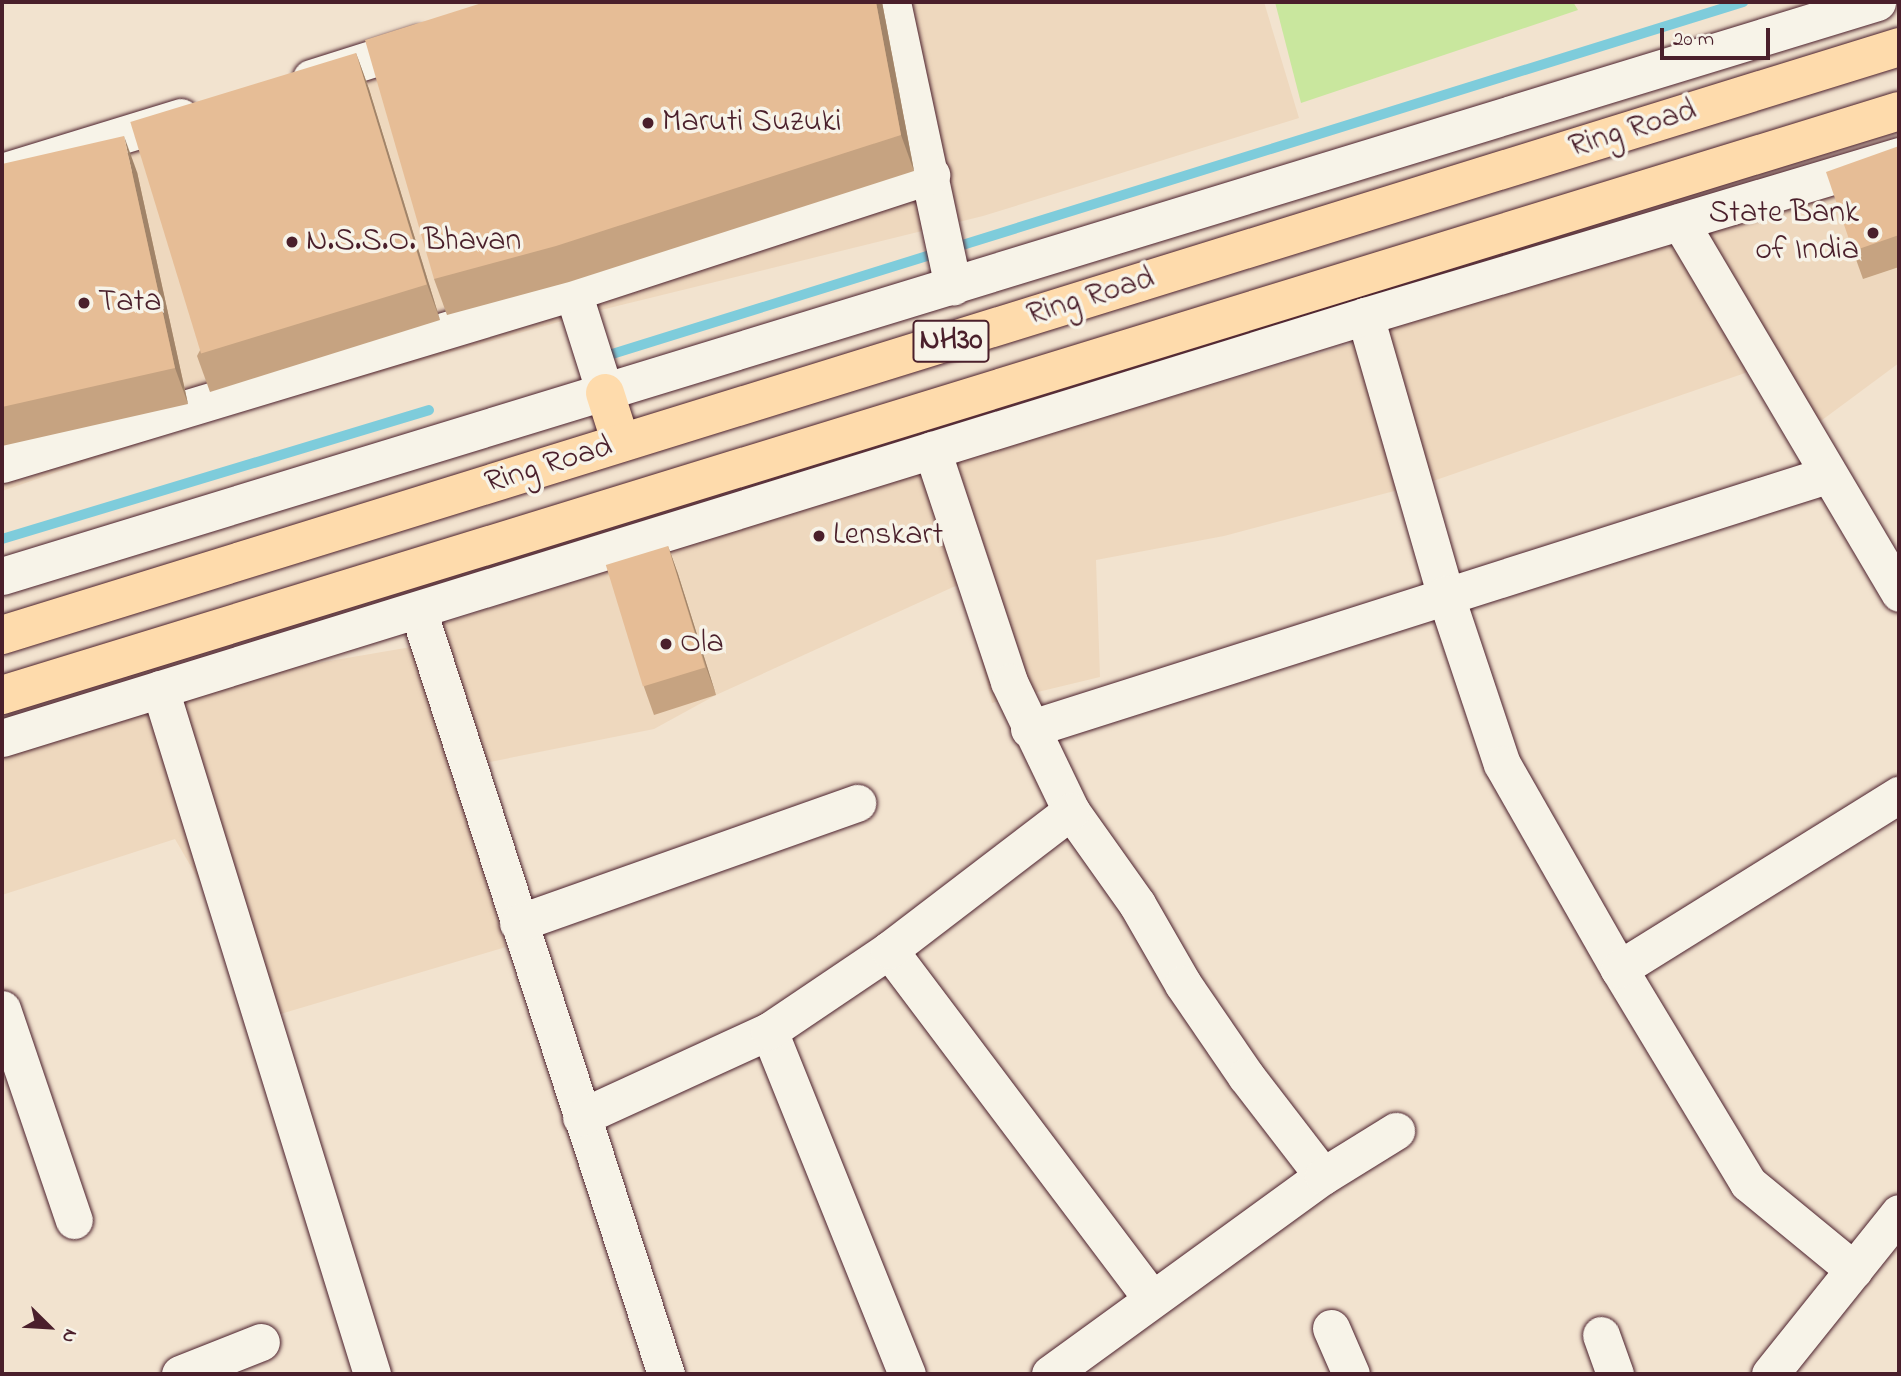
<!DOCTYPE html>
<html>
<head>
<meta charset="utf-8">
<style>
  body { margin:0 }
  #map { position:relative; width:1901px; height:1376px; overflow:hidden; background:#f2e3cf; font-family:"Indie Flower",sans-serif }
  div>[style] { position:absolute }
  .built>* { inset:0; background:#eed8be }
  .green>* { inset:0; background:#c9e79e }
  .stream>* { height:10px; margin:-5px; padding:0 5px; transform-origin:5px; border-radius:5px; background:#7eccdb }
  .roads { filter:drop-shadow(0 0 2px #4a1f2b) drop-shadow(0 0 2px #4a1f2b) }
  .minor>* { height:37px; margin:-18.5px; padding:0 18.5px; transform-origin:18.5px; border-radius:18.5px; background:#f7f3e8 }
  .highway>* { height:38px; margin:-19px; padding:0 19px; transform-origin:19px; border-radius:19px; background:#fedbac }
  .wall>* { inset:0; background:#c6a381 }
  .shaded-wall>* { inset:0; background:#a18469 }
  .building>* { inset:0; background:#e6bd96; transform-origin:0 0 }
  .dots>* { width:19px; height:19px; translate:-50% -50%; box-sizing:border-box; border:4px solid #f7f3e8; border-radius:50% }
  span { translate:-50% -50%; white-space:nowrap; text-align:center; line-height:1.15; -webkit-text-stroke:7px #f7f3e8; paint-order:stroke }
  .shield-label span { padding:2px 5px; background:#f7f3e8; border:2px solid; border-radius:5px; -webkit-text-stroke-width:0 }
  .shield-label { font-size:30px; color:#4a1f2b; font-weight:700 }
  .poi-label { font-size:32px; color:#4a1f2b }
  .left { translate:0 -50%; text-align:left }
  .right { translate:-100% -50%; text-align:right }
  .street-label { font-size:32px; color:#4a1f2b }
  .frame { position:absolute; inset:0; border:4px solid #4a1f2b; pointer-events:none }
  .north { position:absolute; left:14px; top:1292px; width:70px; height:70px; -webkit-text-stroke:5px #f7f3e8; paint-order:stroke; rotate:114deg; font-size:19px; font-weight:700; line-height:28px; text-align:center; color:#4a1f2b }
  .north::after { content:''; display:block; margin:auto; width:24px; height:32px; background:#4a1f2b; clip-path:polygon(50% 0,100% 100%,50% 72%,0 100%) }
  .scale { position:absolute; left:1660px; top:28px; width:110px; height:32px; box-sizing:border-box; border:4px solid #4a1f2b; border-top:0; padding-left:9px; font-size:21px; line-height:24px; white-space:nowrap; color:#4a1f2b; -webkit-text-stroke:5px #f7f3e8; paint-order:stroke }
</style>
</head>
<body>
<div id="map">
  <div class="built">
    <i style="clip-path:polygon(611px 2px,1264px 2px,1299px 118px,983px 216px,601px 310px,200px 423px,2px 491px,2px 183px)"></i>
    <i style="clip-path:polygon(1899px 167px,1899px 363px,1810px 429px,1701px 227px)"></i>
    <i style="clip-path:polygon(1676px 242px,1748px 372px,1436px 480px,1224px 536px,1096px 560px,1100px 677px,992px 703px,962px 583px,716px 695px,654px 729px,480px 764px,432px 627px,917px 472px,1352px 344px,1415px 317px)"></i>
    <i style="clip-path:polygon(417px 646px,506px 947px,277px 1015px,175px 839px,2px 895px,2px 753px,265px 672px)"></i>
  </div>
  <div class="green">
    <i style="clip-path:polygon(1275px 2px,1573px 2px,1578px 10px,1301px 103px)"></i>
  </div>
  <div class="stream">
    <i style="left:609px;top:355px;width:1188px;rotate:-17.29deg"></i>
    <i style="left:2px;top:539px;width:446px;rotate:-16.8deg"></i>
  </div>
  <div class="roads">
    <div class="minor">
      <i style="left:892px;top:2px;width:291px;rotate:77.9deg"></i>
      <i style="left:311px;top:78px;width:113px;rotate:-17.5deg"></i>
      <i style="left:2px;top:172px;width:187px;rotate:-17.1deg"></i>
      <i style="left:1680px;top:222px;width:431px;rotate:59.4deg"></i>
      <i style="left:573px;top:292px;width:106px;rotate:72.4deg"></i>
      <i style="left:1365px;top:316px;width:289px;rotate:73.9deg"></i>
      <i style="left:1445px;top:594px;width:179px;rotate:71.5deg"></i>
      <i style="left:1502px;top:764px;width:236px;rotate:60.3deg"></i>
      <i style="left:1619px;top:969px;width:250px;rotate:58.9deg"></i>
      <i style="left:1748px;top:1183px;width:137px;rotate:39.4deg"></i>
      <i style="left:932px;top:450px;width:244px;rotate:71.6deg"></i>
      <i style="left:1009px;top:682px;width:143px;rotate:64.3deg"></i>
      <i style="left:1071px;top:811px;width:114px;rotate:54.6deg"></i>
      <i style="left:1137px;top:904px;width:92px;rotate:60.1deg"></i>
      <i style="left:1183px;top:984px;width:112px;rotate:55.6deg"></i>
      <i style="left:1246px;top:1076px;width:126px;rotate:52.4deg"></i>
      <i style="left:2px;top:464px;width:596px;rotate:-16.76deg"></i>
      <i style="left:573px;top:292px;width:377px;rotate:-18.1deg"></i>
      <i style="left:2px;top:576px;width:1961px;rotate:-17.02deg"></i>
      <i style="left:418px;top:610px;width:803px;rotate:72.02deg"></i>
      <i style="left:160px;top:689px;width:717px;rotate:72.8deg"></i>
      <i style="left:1029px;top:729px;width:837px;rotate:-17.66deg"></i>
      <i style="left:2px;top:738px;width:1427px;rotate:-17.2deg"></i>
      <i style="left:1365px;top:316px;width:557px;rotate:-16.68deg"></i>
      <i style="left:518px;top:923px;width:360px;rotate:-19.5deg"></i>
      <i style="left:889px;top:950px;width:437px;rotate:53deg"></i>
      <i style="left:1619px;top:969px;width:330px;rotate:-31.9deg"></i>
      <i style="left:2px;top:1009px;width:223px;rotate:71.2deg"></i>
      <i style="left:769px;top:1031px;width:370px;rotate:68.1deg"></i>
      <i style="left:581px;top:1117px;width:207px;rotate:-24.6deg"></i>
      <i style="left:769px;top:1031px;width:145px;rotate:-34deg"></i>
      <i style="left:889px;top:950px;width:229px;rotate:-37.4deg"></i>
      <i style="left:1331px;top:1328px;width:50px;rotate:66.5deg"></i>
      <i style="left:1601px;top:1335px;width:41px;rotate:70.3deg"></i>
      <i style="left:180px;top:1374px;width:87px;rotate:-21.6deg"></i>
      <i style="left:1050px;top:1374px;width:337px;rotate:-36deg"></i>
      <i style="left:1323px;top:1176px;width:86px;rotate:-31.7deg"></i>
      <i style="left:1770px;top:1374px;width:206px;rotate:-51.3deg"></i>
    </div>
    <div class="highway">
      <i style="left:605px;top:393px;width:52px;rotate:72.3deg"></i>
      <i style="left:2px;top:635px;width:1986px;rotate:-17.22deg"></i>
      <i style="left:2px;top:695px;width:1985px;rotate:-17.11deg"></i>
    </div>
  </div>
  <div class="wall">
    <i style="clip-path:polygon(485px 2px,882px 2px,914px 171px,569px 282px,447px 315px,434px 279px)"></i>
    <i style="clip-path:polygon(356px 53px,369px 89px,440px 320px,210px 392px,197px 356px)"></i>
    <i style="clip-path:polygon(1899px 146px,1899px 267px,1863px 279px,1853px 251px)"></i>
    <i style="clip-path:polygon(2px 164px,137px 172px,188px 404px,2px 446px)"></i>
    <i style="clip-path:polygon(668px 546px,678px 574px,716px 695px,654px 715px,644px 687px)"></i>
  </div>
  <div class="shaded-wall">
    <i style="clip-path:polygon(876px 2px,882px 2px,914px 171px,901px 135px)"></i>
    <i style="clip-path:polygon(356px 53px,369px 89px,440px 320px,427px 284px)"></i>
    <i style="clip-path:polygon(124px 136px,137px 172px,188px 404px,175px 368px)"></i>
    <i style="clip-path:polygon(668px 546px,678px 574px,716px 695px,706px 667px)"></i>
  </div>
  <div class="building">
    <i style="clip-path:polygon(485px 2px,876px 2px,901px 135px,556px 246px,434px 279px,365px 40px)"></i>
    <i style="left:356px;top:53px;width:242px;height:236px;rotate:73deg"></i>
    <i style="clip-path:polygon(124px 136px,175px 368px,2px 407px,2px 164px)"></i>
    <i style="clip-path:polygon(1899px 146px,1899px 235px,1853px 251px,1826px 172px)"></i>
    <i style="left:668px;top:546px;width:127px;height:65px;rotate:73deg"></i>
  </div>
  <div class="dots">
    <i style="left:648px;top:123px;background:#4a1f2b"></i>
    <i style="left:1873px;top:233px;background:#4a1f2b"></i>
    <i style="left:292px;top:242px;background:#4a1f2b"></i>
    <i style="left:84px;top:303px;background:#4a1f2b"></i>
    <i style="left:819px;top:536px;background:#4a1f2b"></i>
    <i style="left:666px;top:644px;background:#4a1f2b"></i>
  </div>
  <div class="shield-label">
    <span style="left:951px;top:341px">NH30</span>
  </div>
  <div class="poi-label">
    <span class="left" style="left:662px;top:123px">Maruti Suzuki</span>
    <span class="right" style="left:1859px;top:233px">State Bank<br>of India</span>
    <span class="left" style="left:306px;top:242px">N.S.S.O. Bhavan</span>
    <span class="left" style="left:98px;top:303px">Tata</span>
    <span class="left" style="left:833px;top:536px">Lenskart</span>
    <span class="left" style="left:680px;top:644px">Ola</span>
  </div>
  <div class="street-label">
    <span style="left:1633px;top:130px;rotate:-17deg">Ring Road</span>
    <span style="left:1091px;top:298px;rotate:-17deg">Ring Road</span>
    <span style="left:549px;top:466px;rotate:-17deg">Ring Road</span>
  </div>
  <div class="frame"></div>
  <div class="north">N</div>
  <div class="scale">20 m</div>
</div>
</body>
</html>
